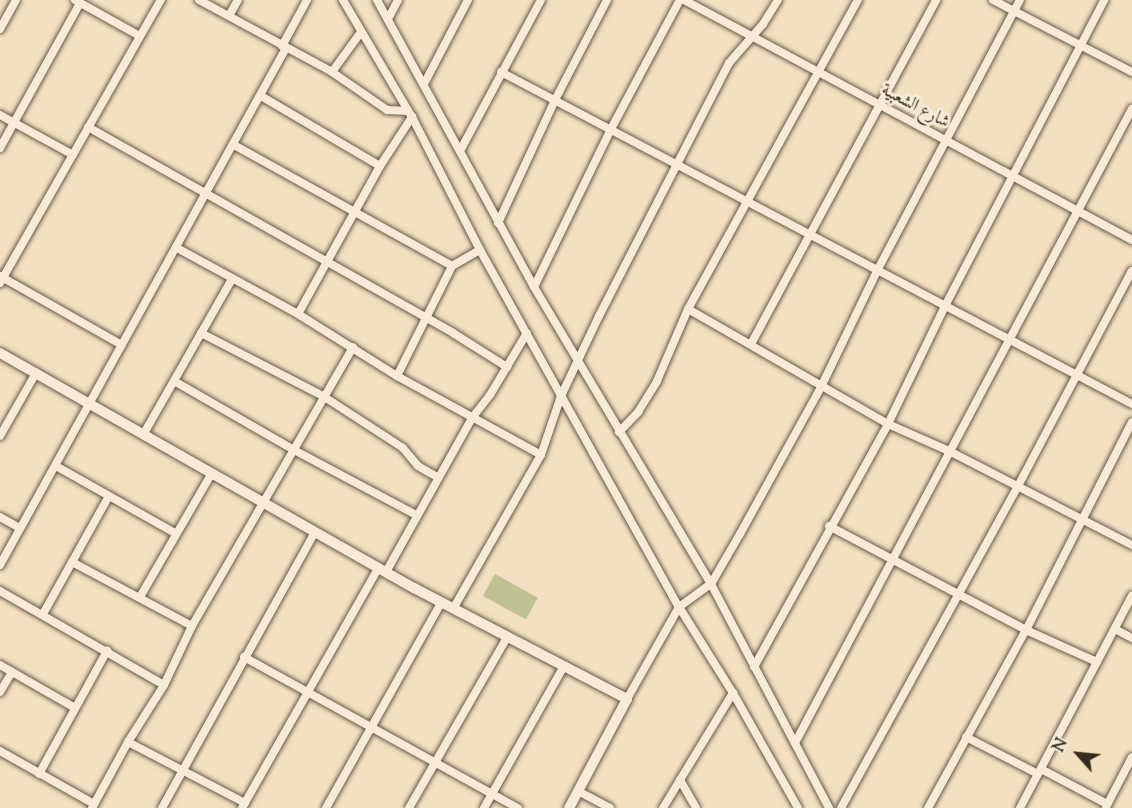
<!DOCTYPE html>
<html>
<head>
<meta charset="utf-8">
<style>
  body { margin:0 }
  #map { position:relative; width:1132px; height:808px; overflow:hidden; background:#f3e0c1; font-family:"Sorts Mill Goudy",Amiri,serif }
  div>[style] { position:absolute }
  .green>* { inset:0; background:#bfc190; transform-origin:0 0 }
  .roads { filter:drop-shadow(0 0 2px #655948) drop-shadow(0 0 2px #655948) }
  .street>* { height:8px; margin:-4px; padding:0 4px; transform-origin:4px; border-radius:4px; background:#f7ebd7 }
  .secondary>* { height:10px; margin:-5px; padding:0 5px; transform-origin:5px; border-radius:5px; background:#f7ebd7 }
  span { translate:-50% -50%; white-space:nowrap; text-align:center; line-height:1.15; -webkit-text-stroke:6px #f7ebd7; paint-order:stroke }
  .street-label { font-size:18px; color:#362c1f }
  .north { position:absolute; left:1048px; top:724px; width:60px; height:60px; -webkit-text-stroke:4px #f7ebd7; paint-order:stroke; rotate:297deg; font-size:16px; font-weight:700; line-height:24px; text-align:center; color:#362c1f }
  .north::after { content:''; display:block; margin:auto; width:21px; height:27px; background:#362c1f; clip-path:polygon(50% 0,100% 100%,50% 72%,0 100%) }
</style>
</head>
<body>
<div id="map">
  <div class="green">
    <i style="left:495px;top:574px;width:49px;height:25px;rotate:29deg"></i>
  </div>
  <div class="roads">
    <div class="street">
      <i style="left:75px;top:0;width:72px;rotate:29.1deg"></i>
      <i style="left:199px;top:0;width:151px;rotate:28.4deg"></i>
      <i style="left:332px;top:72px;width:67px;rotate:34.6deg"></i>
      <i style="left:387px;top:110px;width:21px;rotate:3deg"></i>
      <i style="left:343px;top:0;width:136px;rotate:59.5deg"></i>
      <i style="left:412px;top:117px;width:149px;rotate:62.9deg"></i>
      <i style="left:480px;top:250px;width:409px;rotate:60.9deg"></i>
      <i style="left:679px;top:607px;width:102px;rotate:57.9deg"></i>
      <i style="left:733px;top:693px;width:132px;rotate:60.5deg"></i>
      <i style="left:377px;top:0;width:327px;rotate:61.3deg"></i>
      <i style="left:534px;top:287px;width:346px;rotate:59.2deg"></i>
      <i style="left:711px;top:584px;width:253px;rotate:62.2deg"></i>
      <i style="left:684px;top:0;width:508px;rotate:28.18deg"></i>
      <i style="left:993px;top:0;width:157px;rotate:27.4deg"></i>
      <i style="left:229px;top:16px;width:18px;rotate:-61deg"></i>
      <i style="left:388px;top:19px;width:21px;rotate:-62deg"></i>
      <i style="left:0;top:29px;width:33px;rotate:-61deg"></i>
      <i style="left:282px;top:46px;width:52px;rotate:-61.5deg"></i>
      <i style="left:332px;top:72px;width:49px;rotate:-54.1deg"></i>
      <i style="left:501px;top:72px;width:713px;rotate:27.75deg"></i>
      <i style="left:424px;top:84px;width:95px;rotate:-62.4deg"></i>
      <i style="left:261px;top:96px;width:138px;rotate:30.5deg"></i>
      <i style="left:0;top:115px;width:83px;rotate:28.7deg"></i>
      <i style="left:88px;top:127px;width:419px;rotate:29.4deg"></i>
      <i style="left:453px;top:333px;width:64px;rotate:32.2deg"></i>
      <i style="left:234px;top:145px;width:249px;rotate:29deg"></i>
      <i style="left:0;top:148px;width:166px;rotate:-61.1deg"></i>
      <i style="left:460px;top:151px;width:171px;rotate:-61.8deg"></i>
      <i style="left:498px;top:223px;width:136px;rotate:-65.1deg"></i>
      <i style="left:555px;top:100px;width:113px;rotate:-62.5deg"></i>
      <i style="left:177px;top:248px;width:138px;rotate:28.6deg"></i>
      <i style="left:298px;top:314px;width:117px;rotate:32.1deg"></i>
      <i style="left:397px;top:376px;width:164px;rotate:28.7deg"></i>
      <i style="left:0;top:276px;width:140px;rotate:29.5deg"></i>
      <i style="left:0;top:283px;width:326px;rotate:-60.4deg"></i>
      <i style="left:534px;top:287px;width:176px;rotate:-64deg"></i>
      <i style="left:611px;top:129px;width:146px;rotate:-61.9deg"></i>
      <i style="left:688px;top:309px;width:231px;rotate:29.9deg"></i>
      <i style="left:888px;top:424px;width:67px;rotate:23.9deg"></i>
      <i style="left:949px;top:451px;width:206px;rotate:27.2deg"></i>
      <i style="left:298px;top:314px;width:169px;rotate:-61deg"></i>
      <i style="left:380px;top:166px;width:59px;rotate:-56.9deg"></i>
      <i style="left:201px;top:333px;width:137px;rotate:27.3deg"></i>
      <i style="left:323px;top:396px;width:95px;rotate:33deg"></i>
      <i style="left:403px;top:448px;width:23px;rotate:50deg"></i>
      <i style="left:418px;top:466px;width:22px;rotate:30deg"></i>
      <i style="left:751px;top:344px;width:391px;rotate:-61.7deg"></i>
      <i style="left:397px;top:376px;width:123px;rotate:-63.4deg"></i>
      <i style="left:452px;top:266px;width:32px;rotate:-30deg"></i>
      <i style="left:174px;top:381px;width:138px;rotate:29.9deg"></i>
      <i style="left:294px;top:450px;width:138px;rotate:28deg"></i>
      <i style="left:619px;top:432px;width:28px;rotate:-46deg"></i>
      <i style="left:638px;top:412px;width:36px;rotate:-58deg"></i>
      <i style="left:657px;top:381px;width:78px;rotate:-66.7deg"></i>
      <i style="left:688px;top:309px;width:353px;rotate:-61.2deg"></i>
      <i style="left:143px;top:435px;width:180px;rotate:-60.3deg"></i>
      <i style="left:0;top:436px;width:73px;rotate:-60.3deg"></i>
      <i style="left:56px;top:466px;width:137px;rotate:29.4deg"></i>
      <i style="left:0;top:517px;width:23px;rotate:29deg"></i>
      <i style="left:829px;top:526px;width:223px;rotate:27.8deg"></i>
      <i style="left:1026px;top:630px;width:78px;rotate:24.3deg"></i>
      <i style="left:72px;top:562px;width:136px;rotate:28.1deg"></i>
      <i style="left:0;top:565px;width:591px;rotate:-61.05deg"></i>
      <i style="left:386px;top:572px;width:176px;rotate:-60.8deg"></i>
      <i style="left:472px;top:418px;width:29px;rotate:-52deg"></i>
      <i style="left:490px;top:395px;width:72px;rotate:-59.2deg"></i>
      <i style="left:0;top:591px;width:189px;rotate:29.8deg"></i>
      <i style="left:140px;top:597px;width:143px;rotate:-59.9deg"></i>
      <i style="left:453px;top:609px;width:177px;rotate:-60.3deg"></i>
      <i style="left:541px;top:455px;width:62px;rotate:-71.3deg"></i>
      <i style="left:561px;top:396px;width:89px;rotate:-64.6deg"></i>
      <i style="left:599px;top:316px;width:284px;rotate:-62.8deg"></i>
      <i style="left:729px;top:63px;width:52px;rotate:-48.9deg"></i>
      <i style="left:763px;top:24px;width:28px;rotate:-58deg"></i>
      <i style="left:43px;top:614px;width:135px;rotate:-60.8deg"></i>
      <i style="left:1115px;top:629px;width:19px;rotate:28deg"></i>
      <i style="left:244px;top:657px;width:313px;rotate:28.9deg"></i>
      <i style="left:0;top:665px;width:86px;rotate:29.8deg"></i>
      <i style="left:754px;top:667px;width:277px;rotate:-61.1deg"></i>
      <i style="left:888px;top:424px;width:131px;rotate:-64.2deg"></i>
      <i style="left:945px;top:306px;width:345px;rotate:-62.5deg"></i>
      <i style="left:0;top:692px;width:23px;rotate:-59deg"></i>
      <i style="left:627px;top:699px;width:106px;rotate:-60.5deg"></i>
      <i style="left:679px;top:607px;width:39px;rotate:-36deg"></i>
      <i style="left:711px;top:584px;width:58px;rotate:-59.9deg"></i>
      <i style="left:740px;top:534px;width:168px;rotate:-61.1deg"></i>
      <i style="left:821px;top:387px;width:129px;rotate:-64.2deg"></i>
      <i style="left:877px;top:271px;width:306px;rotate:-62.2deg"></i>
      <i style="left:966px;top:737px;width:81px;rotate:27.2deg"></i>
      <i style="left:128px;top:742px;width:132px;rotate:27.5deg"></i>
      <i style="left:795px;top:743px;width:718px;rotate:-62.01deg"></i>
      <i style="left:0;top:751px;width:108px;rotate:29.4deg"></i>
      <i style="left:1041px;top:769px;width:75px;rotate:27.9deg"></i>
      <i style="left:39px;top:774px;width:141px;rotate:-61.1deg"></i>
      <i style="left:680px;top:780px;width:32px;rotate:60deg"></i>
      <i style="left:578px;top:791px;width:36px;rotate:28deg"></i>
      <i style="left:1106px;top:807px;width:56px;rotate:-62.5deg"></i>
      <i style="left:92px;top:808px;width:75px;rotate:-61.4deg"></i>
      <i style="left:128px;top:742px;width:67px;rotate:-57.7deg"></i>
      <i style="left:164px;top:685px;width:65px;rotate:-64.6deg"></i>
      <i style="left:192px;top:626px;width:322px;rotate:-60deg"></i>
      <i style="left:162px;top:808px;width:316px;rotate:-61deg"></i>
      <i style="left:242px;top:808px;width:277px;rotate:-60.4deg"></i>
      <i style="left:326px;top:808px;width:235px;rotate:-60.7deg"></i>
      <i style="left:409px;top:808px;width:198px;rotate:-60.1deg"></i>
      <i style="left:484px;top:808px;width:163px;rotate:-60.6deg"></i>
      <i style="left:663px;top:808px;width:135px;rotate:-58.7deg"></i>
      <i style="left:841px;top:808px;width:367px;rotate:-61.2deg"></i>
      <i style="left:1018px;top:486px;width:243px;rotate:-62.1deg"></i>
      <i style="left:928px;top:808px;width:203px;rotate:-61.2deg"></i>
      <i style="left:1026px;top:630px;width:233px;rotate:-63deg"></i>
      <i style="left:1020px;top:808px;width:240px;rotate:-62.2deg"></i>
    </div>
    <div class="secondary">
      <i style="left:0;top:353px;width:476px;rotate:29.6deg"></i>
      <i style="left:414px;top:588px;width:240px;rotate:27.5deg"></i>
      <i style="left:627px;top:699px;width:123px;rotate:118deg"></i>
    </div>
  </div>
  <div class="street-label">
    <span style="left:915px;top:107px;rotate:28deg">شارع الشعبية</span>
  </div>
  <div class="north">N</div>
</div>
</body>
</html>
